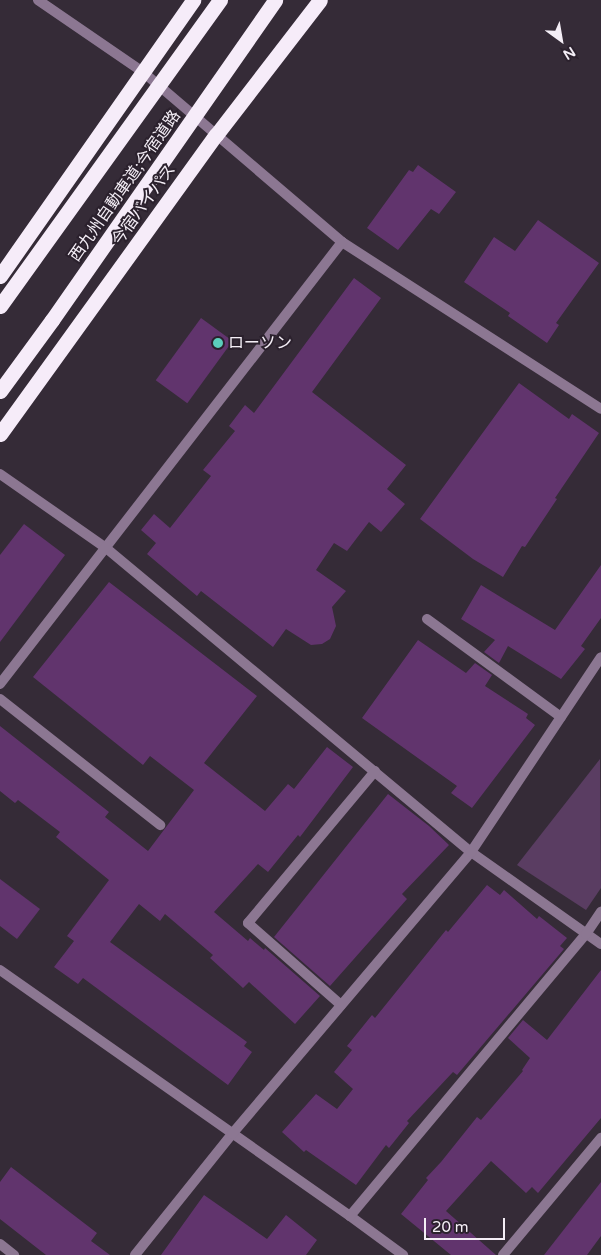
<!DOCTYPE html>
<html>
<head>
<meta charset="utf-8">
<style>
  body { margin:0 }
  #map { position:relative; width:601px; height:1255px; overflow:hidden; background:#352b37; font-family:"Varela Round","Noto Sans JP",sans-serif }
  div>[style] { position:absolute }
  .green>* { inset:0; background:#5a3d62 }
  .building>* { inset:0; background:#61346d; transform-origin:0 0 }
  .street>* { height:10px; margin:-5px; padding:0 5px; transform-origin:5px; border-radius:5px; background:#8c7792 }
  .highway>* { height:15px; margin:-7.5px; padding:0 7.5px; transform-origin:7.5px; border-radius:7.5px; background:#f6ecf9 }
  .dots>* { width:14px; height:14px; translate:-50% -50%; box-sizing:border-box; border:2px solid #2b212d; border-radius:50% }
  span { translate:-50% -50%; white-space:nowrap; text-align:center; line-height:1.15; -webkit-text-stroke:4px #2b212d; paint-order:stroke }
  .street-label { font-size:16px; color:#f4eef6 }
  .poi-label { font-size:16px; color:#f4eef6 }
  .left { translate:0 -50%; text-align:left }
  .north { position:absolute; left:536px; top:15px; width:50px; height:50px; -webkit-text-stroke:4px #2b212d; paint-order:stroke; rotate:148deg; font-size:14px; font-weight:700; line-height:20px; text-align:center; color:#f4eef6 }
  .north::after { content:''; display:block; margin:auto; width:18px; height:22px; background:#f4eef6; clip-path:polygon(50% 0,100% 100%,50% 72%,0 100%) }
  .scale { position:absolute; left:424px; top:1218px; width:81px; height:22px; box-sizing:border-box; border:2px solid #f4eef6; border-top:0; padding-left:6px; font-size:15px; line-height:18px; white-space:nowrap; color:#f4eef6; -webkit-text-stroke:4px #2b212d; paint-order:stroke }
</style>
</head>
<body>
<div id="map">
  <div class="green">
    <i style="clip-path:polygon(600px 759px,601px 888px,586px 910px,517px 865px)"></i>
  </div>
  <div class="building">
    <i style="clip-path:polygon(418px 165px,456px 192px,439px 214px,431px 209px,398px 250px,367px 228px,409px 170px,413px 172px)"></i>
    <i style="clip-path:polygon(538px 220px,599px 263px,556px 323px,559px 325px,547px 343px,508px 316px,510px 313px,464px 282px,494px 237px,515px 251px)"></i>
    <i style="clip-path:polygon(354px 278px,381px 298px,312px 392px,406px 465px,387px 489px,405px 504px,381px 532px,369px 522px,347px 551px,334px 543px,316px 570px,346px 591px,332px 607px,336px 626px,330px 639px,322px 644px,311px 645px,286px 629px,273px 647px,201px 591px,197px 596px,147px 554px,156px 543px,141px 530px,154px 514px,170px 528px,211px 476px,203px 470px,235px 431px,229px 426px,245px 405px,254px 413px)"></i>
    <i style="left:201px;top:318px;width:39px;height:77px;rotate:36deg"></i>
    <i style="clip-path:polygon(519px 383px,569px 419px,572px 414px,599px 433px,555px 498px,557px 499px,525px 547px,522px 546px,503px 577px,473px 559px,420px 519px)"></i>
    <i style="clip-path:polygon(24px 524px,65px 555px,0 642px,0 555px)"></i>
    <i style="clip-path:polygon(601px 565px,601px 618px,581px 646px,585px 649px,561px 679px,508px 646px,499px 663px,484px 652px,495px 640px,461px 619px,481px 585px,555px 630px)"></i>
    <i style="clip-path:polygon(109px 582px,257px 696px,204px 763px,265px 811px,288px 784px,294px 789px,327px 747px,353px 767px,300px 837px,298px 835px,268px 872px,258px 864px,214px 912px,248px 941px,250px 938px,264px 950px,265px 948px,320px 996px,295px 1024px,249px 982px,243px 988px,210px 958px,213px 955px,165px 914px,160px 921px,139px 904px,110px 942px,247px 1042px,244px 1046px,252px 1052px,228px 1085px,83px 978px,78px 984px,54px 967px,74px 941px,67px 936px,109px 880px,56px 837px,60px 832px,18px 800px,15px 803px,0 791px,0 726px,109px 812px,105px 817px,148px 851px,194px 790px,150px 756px,143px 765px,33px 677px)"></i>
    <i style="clip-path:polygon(418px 640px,466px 673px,475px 663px,492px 675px,485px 686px,528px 714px,526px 718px,535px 725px,472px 808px,451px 793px,457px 786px,362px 718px)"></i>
    <i style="clip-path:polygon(388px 794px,429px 826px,449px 845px,402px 894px,407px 899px,330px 986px,274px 937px)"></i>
    <i style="clip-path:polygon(0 879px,40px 909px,17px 939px,0 926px)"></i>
    <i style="clip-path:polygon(487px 885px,500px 895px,504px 890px,537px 919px,539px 916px,567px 938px,560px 946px,564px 949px,457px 1075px,453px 1072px,407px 1121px,409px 1123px,389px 1148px,386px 1145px,356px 1185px,306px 1150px,304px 1152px,282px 1132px,316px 1094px,337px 1109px,353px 1089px,334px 1072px,352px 1050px,347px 1046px,372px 1015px,375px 1018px,446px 930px,448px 932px)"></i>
    <i style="clip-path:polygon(601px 970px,601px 1118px,538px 1193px,532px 1187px,526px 1193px,491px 1161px,446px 1211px,496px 1255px,451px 1255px,401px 1214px,428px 1180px,426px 1178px,441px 1162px,477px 1117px,481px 1120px,523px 1071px,522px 1070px,530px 1058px,508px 1038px,523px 1020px,547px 1040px)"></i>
    <i style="clip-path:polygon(11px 1167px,97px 1233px,91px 1241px,110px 1255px,46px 1255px,0 1219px,0 1182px)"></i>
    <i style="clip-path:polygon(601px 1182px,601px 1236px,587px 1255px,544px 1255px)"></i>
    <i style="clip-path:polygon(204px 1195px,267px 1239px,286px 1215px,317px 1240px,306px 1255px,161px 1255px)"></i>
  </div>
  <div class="street">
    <i style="left:38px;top:0;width:127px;rotate:34.4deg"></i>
    <i style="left:143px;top:72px;width:262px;rotate:40.5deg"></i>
    <i style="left:342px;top:242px;width:308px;rotate:32.8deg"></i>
    <i style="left:0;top:474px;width:129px;rotate:34.9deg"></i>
    <i style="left:106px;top:548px;width:475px;rotate:39.8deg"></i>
    <i style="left:471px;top:852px;width:159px;rotate:35.3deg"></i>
    <i style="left:427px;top:619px;width:166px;rotate:36.2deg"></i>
    <i style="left:0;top:684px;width:559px;rotate:-52.27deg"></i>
    <i style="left:0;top:699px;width:204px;rotate:38.2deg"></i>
    <i style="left:0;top:970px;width:428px;rotate:35.1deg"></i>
    <i style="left:350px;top:1216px;width:66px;rotate:36.3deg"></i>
    <i style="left:341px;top:1005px;width:124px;rotate:-138.6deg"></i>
    <i style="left:248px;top:923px;width:198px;rotate:-50.1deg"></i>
    <i style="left:350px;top:1216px;width:368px;rotate:-50.1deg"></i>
    <i style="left:586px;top:934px;width:27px;rotate:-56deg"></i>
    <i style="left:0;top:1244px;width:18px;rotate:38deg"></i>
    <i style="left:135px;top:1255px;width:155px;rotate:-51.3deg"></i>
    <i style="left:232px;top:1134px;width:370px;rotate:-49.7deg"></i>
    <i style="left:471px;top:852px;width:234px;rotate:-56.3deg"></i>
    <i style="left:503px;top:1255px;width:153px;rotate:-50.1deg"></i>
  </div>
  <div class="highway">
    <i style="left:0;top:276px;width:337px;rotate:-55deg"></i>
    <i style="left:0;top:306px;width:377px;rotate:-54.3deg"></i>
    <i style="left:0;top:391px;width:88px;rotate:-53.8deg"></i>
    <i style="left:52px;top:320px;width:390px;rotate:-55.1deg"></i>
    <i style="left:0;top:434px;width:369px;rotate:-54.2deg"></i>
    <i style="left:216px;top:135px;width:170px;rotate:-52.4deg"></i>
  </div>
  <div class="dots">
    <i style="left:218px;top:343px;background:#5bcebc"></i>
  </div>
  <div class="street-label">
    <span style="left:125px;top:186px;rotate:-55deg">西九州自動車道;今宿道路</span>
    <span style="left:144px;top:205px;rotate:-54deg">今宿バイパス</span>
  </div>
  <div class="poi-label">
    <span class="left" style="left:228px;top:343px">ローソン</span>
  </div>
  <div class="north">N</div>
  <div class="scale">20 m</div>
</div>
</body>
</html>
